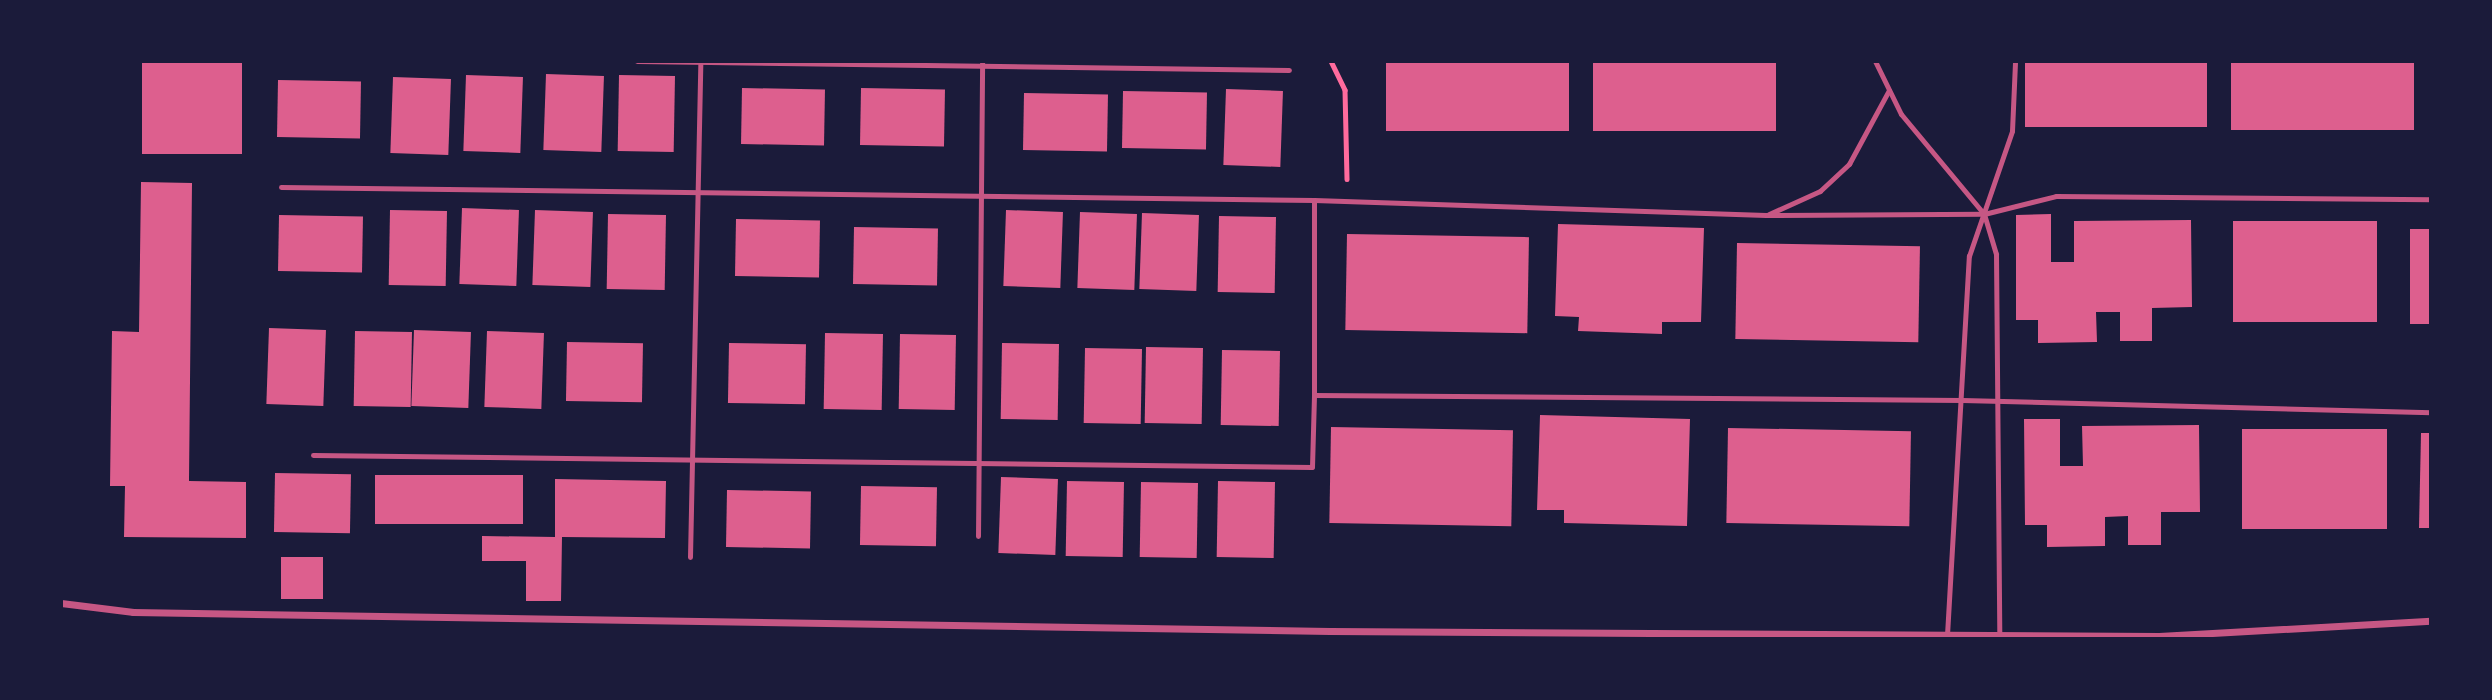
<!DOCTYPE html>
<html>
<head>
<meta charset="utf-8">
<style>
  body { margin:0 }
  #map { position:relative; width:2492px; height:700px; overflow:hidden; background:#1b1b3a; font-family:Helvetica,sans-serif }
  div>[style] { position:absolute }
  .building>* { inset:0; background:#dd5f8e; transform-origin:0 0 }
  .path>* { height:4.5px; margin:-2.25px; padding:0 2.25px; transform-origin:2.25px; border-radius:2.25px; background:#ff6b9d }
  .service>* { height:5px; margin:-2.5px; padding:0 2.5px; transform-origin:2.5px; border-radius:2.5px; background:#c65784 }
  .minor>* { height:7px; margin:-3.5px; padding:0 3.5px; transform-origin:3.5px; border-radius:3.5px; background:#c65784 }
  span { translate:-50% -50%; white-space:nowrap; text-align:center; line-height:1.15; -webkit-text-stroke:5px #1b1b3a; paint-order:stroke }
  .frame { position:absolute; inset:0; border:63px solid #1b1b3a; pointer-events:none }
</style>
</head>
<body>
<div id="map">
  <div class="building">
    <i style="left:142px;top:61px;width:100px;height:93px"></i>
    <i style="left:1386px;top:61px;width:183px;height:70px"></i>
    <i style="left:1593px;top:61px;width:183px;height:70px"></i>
    <i style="left:2025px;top:61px;width:182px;height:66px"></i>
    <i style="left:2231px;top:61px;width:183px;height:69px"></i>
    <i style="left:546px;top:74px;width:58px;height:76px;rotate:2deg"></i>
    <i style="left:466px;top:75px;width:57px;height:76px;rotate:2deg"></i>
    <i style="left:619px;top:75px;width:56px;height:76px;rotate:1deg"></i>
    <i style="left:393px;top:77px;width:58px;height:76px;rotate:2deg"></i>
    <i style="left:278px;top:80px;width:83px;height:57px;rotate:1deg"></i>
    <i style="left:742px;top:88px;width:83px;height:56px;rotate:1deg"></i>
    <i style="left:861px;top:88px;width:84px;height:57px;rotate:1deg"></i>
    <i style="left:1226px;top:89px;width:57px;height:76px;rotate:2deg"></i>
    <i style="left:1123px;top:91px;width:84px;height:57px;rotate:1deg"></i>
    <i style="left:1024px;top:93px;width:84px;height:57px;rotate:1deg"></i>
    <i style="clip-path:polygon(141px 182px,192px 183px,189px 481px,246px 482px,246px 538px,124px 537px,125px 486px,110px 486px,112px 331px,139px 332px)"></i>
    <i style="left:462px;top:208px;width:57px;height:76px;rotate:2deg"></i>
    <i style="left:390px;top:210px;width:57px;height:75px;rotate:1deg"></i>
    <i style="left:535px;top:210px;width:58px;height:75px;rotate:2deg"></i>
    <i style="left:1006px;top:210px;width:57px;height:76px;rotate:2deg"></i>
    <i style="left:1080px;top:212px;width:57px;height:76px;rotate:2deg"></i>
    <i style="left:1142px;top:213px;width:57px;height:76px;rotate:2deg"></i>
    <i style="left:608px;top:214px;width:58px;height:75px;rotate:1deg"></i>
    <i style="clip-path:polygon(2051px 214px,2051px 262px,2074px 262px,2074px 221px,2191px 220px,2192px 307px,2152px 308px,2152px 341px,2120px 341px,2120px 312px,2096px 312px,2097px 342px,2038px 343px,2038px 320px,2016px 320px,2016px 215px)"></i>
    <i style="left:279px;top:215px;width:84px;height:56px;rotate:1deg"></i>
    <i style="left:1219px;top:216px;width:57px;height:76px;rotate:1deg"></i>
    <i style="left:736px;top:219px;width:84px;height:57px;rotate:1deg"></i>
    <i style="left:2233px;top:221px;width:144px;height:101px"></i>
    <i style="clip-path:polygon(1558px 224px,1704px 228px,1701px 322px,1662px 322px,1662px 334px,1578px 331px,1579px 317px,1555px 316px)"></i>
    <i style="left:854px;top:227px;width:84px;height:57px;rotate:1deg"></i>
    <i style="left:2410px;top:229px;width:21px;height:95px"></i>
    <i style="left:1347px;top:234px;width:182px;height:96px;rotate:1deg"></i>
    <i style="left:1737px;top:243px;width:183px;height:96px;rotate:1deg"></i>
    <i style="left:269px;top:328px;width:57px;height:76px;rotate:2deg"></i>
    <i style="left:414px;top:330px;width:57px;height:76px;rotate:2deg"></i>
    <i style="left:355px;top:331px;width:57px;height:75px;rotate:1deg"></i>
    <i style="left:487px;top:331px;width:57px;height:76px;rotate:2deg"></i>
    <i style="left:825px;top:333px;width:58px;height:76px;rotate:1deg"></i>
    <i style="left:900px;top:334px;width:56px;height:75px;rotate:1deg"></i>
    <i style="left:567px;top:342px;width:76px;height:59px;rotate:1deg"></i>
    <i style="left:729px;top:343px;width:77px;height:60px;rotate:1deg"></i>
    <i style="left:1002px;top:343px;width:57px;height:76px;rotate:1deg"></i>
    <i style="left:1146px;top:347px;width:57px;height:76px;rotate:1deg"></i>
    <i style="left:1085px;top:348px;width:57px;height:75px;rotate:1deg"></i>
    <i style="left:1222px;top:350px;width:58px;height:75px;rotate:1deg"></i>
    <i style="clip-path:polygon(1540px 415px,1690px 419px,1687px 526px,1564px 523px,1564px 510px,1537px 510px)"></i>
    <i style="clip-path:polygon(2024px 419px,2060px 419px,2060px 466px,2083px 466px,2082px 426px,2199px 425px,2200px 512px,2161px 512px,2161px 545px,2128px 545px,2128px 516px,2105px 517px,2105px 546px,2047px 547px,2047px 525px,2025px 525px)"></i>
    <i style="left:1331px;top:427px;width:182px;height:96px;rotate:1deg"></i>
    <i style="left:1728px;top:428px;width:183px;height:95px;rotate:1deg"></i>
    <i style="left:2242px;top:429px;width:145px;height:100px"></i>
    <i style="clip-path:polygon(2421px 433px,2431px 433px,2431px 528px,2419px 528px)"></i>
    <i style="left:275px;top:473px;width:76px;height:59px;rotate:1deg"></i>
    <i style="left:523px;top:475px;width:49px;height:148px;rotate:90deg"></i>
    <i style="left:1001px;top:477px;width:57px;height:76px;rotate:2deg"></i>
    <i style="clip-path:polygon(555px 479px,666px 481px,665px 538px,562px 537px,561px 601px,526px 601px,526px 561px,482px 561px,482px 536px,555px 537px)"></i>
    <i style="left:1067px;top:481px;width:57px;height:75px;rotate:1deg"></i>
    <i style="left:1218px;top:481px;width:57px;height:76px;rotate:1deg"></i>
    <i style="left:1141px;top:482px;width:57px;height:75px;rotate:1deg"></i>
    <i style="left:861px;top:486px;width:76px;height:59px;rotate:1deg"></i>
    <i style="left:727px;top:490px;width:84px;height:57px;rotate:1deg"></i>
    <i style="left:281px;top:557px;width:42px;height:42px"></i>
  </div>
  <div class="path">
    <i style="left:1331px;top:61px;width:32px;rotate:64deg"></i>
    <i style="left:1345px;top:90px;width:89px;rotate:88.7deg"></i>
  </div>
  <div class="service">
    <i style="left:637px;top:61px;width:652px;rotate:0.79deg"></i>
    <i style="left:1875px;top:61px;width:59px;rotate:63.9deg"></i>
    <i style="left:1901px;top:114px;width:130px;rotate:50.3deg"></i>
    <i style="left:1984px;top:214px;width:42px;rotate:73.3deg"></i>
    <i style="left:1996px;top:254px;width:381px;rotate:89.5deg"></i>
    <i style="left:281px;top:187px;width:1033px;rotate:0.72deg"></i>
    <i style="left:1314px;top:200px;width:452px;rotate:1.9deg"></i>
    <i style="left:1766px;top:215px;width:218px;rotate:-0.3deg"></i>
    <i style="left:1984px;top:214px;width:74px;rotate:-14deg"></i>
    <i style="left:2056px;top:196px;width:375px;rotate:0.5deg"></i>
    <i style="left:1314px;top:200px;width:195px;rotate:90deg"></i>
    <i style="left:1314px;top:395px;width:648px;rotate:0.44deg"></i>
    <i style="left:1962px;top:400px;width:469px;rotate:1.5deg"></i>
    <i style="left:1769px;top:214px;width:56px;rotate:-24.3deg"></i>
    <i style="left:1820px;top:191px;width:40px;rotate:-43deg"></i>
    <i style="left:1849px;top:164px;width:84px;rotate:-61.6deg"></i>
    <i style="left:313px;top:455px;width:999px;rotate:0.69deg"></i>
    <i style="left:1312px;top:467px;width:72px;rotate:-88.4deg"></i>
    <i style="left:978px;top:536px;width:475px;rotate:-89.5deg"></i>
    <i style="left:690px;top:557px;width:496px;rotate:-88.8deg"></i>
    <i style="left:1947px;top:635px;width:380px;rotate:-86.7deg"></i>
    <i style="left:1969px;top:256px;width:132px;rotate:-71deg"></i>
    <i style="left:2012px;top:131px;width:70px;rotate:-87.5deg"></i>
  </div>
  <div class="minor">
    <i style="left:61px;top:603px;width:73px;rotate:7.1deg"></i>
    <i style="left:133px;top:612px;width:1197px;rotate:0.91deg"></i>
    <i style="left:1330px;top:631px;width:829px;rotate:0.35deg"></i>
    <i style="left:2159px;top:636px;width:272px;rotate:-3.2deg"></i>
  </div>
  <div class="frame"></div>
</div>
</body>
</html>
